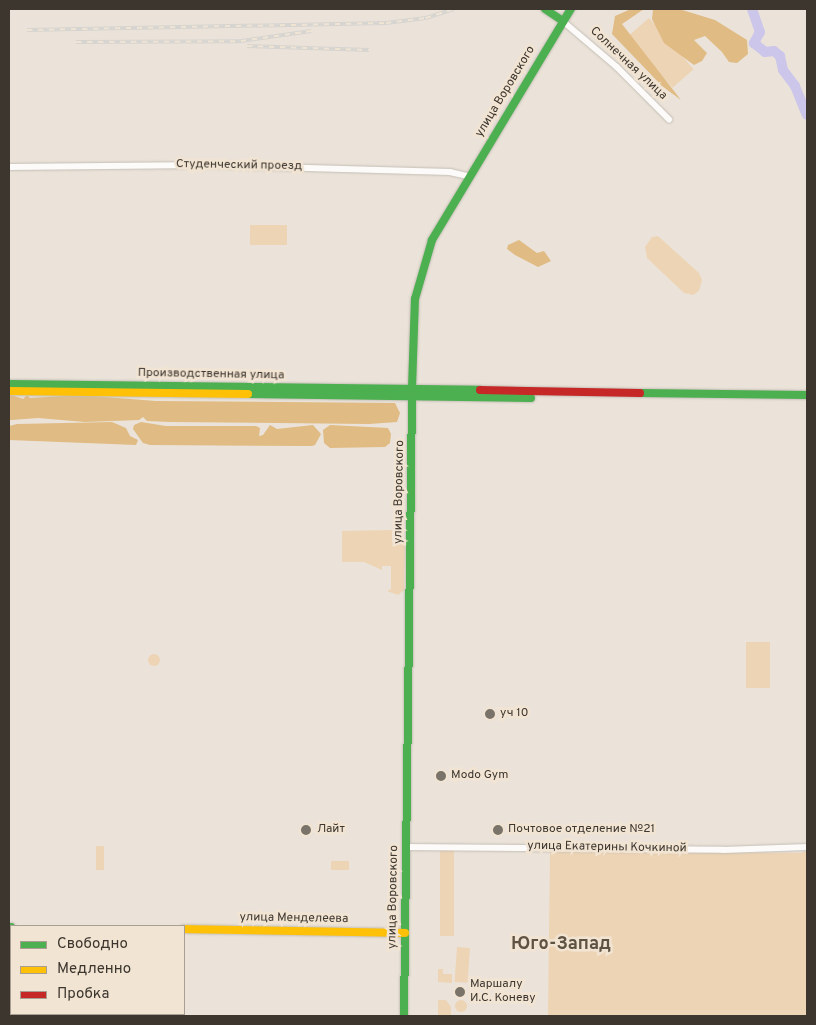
<!DOCTYPE html>
<html>
<head>
<meta charset="utf-8">
<style>
  body { margin:0 }
  #map { position:relative; width:816px; height:1025px; overflow:hidden; background:#ebe3d9; font-family:Overpass,sans-serif }
  div>[style] { position:absolute }
  .green>* { inset:0; background:#edd4b4; transform-origin:0 0 }
  .round { border-radius:50% }
  .forest>* { inset:0; background:#e0bb83 }
  .river>* { height:10px; margin:-5px; padding:0 5px; transform-origin:5px; border-radius:5px; background:#ccc6ea }
  .roads { filter:drop-shadow(0 0 1px #c4beb6) drop-shadow(0 0 1px #c4beb6) }
  .street>* { height:5.5px; margin:-2.75px; padding:0 2.75px; transform-origin:2.75px; border-radius:2.75px; background:#fcfbf9 }
  .fast>* { height:8px; margin:-4px; padding:0 4px; transform-origin:4px; border-radius:4px; background:#4caf50 }
  .slow>* { height:8px; margin:-4px; padding:0 4px; transform-origin:4px; border-radius:4px; background:#ffc107 }
  .jam>* { height:8px; margin:-4px; padding:0 4px; transform-origin:4px; border-radius:4px; background:#c62828 }
  .rail>* { height:4px; margin-top:-2px; transform-origin:0; background:repeating-linear-gradient(90deg,#f2e4d2 0 5.5px,#d6d4d0 0 11px); box-sizing:border-box; border-block:1px solid #d6d4d0 }
  .dots>* { width:14px; height:14px; translate:-50% -50%; box-sizing:border-box; border:2px solid #f2e4d2; border-radius:50% }
  span { translate:-50% -50%; white-space:nowrap; text-align:center; line-height:1.15; -webkit-text-stroke:5px #f2e4d2; paint-order:stroke }
  .street-label { font-size:12px; color:#3c362f }
  .poi-label { font-size:12px; color:#3c362f }
  .left { translate:0 -50%; text-align:left }
  .district-label { font-size:18px; color:#5e5242; font-weight:700 }
  .frame { position:absolute; inset:0; border:10px solid #3c362f; pointer-events:none }
  .legend { position:absolute; left:10px; top:925px; width:175px; height:90px; box-sizing:border-box; background:#f2e4d2; border:1px solid #a99e91; margin:0; padding:6px 9px; list-style:none; font-size:15px; color:#3c362f }
  .legend li { display:flex; align-items:center; gap:10px; height:25px }
  .legend b { width:25px; border:1px solid #a99e91 }
</style>
</head>
<body>
<div id="map">
  <div class="green">
    <i style="left:649px;top:18px;width:68px;height:28px;rotate:49deg"></i>
    <i style="left:250px;top:225px;width:37px;height:20px"></i>
    <i style="clip-path:polygon(658px 236px,699px 273px,702px 280px,699px 291px,693px 295px,684px 293px,647px 258px,645px 247px,652px 237px)"></i>
    <i style="clip-path:polygon(392px 530px,392px 542px,405px 542px,404px 590px,398px 595px,387px 591px,391px 589px,391px 566px,382px 566px,382px 570px,364px 562px,342px 562px,342px 531px)"></i>
    <i style="left:746px;top:642px;width:24px;height:46px"></i>
    <i class="round" style="left:148px;top:654px;width:12px;height:12px"></i>
    <i style="left:96px;top:846px;width:8px;height:24px"></i>
    <i style="left:440px;top:850px;width:14px;height:86px"></i>
    <i style="clip-path:polygon(807px 851px,807px 1016px,548px 1016px,550px 852px,801px 853px)"></i>
    <i style="left:331px;top:861px;width:18px;height:9px"></i>
    <i style="left:457px;top:947px;width:13px;height:35px;rotate:4deg"></i>
    <i style="clip-path:polygon(438px 969px,443px 969px,443px 974px,452px 974px,452px 983px,438px 982px)"></i>
    <i class="round" style="left:455px;top:1000px;width:12px;height:12px"></i>
    <i style="clip-path:polygon(438px 1000px,446px 1000px,451px 1007px,451px 1016px,438px 1016px)"></i>
  </div>
  <div class="forest">
    <i style="clip-path:polygon(631px 9px,644px 9px,622px 24px,681px 100px,662px 86px,612px 34px,615px 16px)"></i>
    <i style="clip-path:polygon(653px 9px,679px 9px,715px 20px,747px 40px,748px 54px,737px 63px,729px 62px,722px 52px,705px 36px,694px 40px,707px 53px,702px 61px,694px 65px,664px 43px,652px 19px)"></i>
    <i style="clip-path:polygon(519px 240px,537px 253px,544px 251px,551px 261px,538px 267px,515px 255px,507px 249px,508px 245px)"></i>
    <i style="clip-path:polygon(9px 394px,23px 399px,27px 395px,30px 398px,79px 395px,156px 401px,395px 403px,400px 413px,397px 422px,369px 424px,170px 422px,147px 421px,143px 417px,139px 420px,85px 422px,38px 418px,12px 420px,9px 420px)"></i>
    <i style="clip-path:polygon(112px 422px,126px 428px,130px 436px,138px 440px,136px 445px,9px 440px,9px 426px,17px 424px)"></i>
    <i style="clip-path:polygon(141px 422px,166px 426px,256px 426px,260px 428px,259px 436px,263px 435px,270px 425px,277px 429px,313px 425px,321px 434px,315px 445px,312px 446px,150px 445px,143px 443px,133px 429px,134px 425px)"></i>
    <i style="clip-path:polygon(330px 425px,388px 428px,391px 434px,390px 443px,385px 447px,330px 448px,324px 443px,323px 430px)"></i>
  </div>
  <div class="river">
    <i style="left:752px;top:9px;width:24px;rotate:71deg"></i>
    <i style="left:760px;top:32px;width:13px;rotate:119deg"></i>
    <i style="left:754px;top:43px;width:14px;rotate:39deg"></i>
    <i style="left:765px;top:52px;width:9px;rotate:-6deg"></i>
    <i style="left:774px;top:51px;width:8px;rotate:40deg"></i>
    <i style="left:780px;top:56px;width:14px;rotate:78deg"></i>
    <i style="left:783px;top:70px;width:20px;rotate:53deg"></i>
    <i style="left:795px;top:86px;width:31px;rotate:68deg"></i>
  </div>
  <div class="roads">
    <div class="street">
      <i style="left:563px;top:21px;width:71px;rotate:40.4deg"></i>
      <i style="left:617px;top:67px;width:74px;rotate:45deg"></i>
      <i style="left:9px;top:167px;width:192px;rotate:-0.6deg"></i>
      <i style="left:201px;top:165px;width:249px;rotate:1.6deg"></i>
      <i style="left:450px;top:172px;width:18px;rotate:13deg"></i>
      <i style="left:406px;top:847px;width:317px;rotate:0.5deg"></i>
      <i style="left:723px;top:850px;width:84px;rotate:-2deg"></i>
    </div>
    <div class="fast">
      <i style="left:545px;top:9px;width:22px;rotate:34deg"></i>
      <i style="left:9px;top:384px;width:471px;rotate:0.7deg"></i>
      <i style="left:412px;top:388px;width:89px;rotate:-88.1deg"></i>
      <i style="left:415px;top:299px;width:61px;rotate:-73.9deg"></i>
      <i style="left:432px;top:240px;width:270px;rotate:-59deg"></i>
      <i style="left:640px;top:393px;width:167px;rotate:0.7deg"></i>
      <i style="left:248px;top:394px;width:283px;rotate:0.8deg"></i>
      <i style="left:9px;top:927px;width:2px"></i>
      <i style="left:404px;top:1016px;width:619px;rotate:-89.26deg"></i>
    </div>
    <div class="slow">
      <i style="left:9px;top:391px;width:239px;rotate:0.7deg"></i>
      <i style="left:184px;top:929px;width:221px;rotate:1deg"></i>
    </div>
    <div class="jam">
      <i style="left:480px;top:390px;width:160px;rotate:1.1deg"></i>
    </div>
  </div>
  <div class="rail">
    <i style="left:27px;top:30px;width:359px;rotate:-1.1deg"></i>
    <i style="left:386px;top:23px;width:40px;rotate:-7.1deg"></i>
    <i style="left:426px;top:18px;width:29px;rotate:-18deg"></i>
    <i style="left:76px;top:42px;width:165px;rotate:-0.3deg"></i>
    <i style="left:241px;top:41px;width:71px;rotate:-8.1deg"></i>
    <i style="left:247px;top:46px;width:122px;rotate:1.9deg"></i>
  </div>
  <div class="dots">
    <i style="left:490px;top:714px;background:#79736a"></i>
    <i style="left:441px;top:776px;background:#79736a"></i>
    <i style="left:306px;top:830px;background:#79736a"></i>
    <i style="left:498px;top:830px;background:#79736a"></i>
    <i style="left:460px;top:992px;background:#79736a"></i>
  </div>
  <div class="street-label">
    <span style="left:628px;top:64px;rotate:43deg">Солнечная улица</span>
    <span style="left:506px;top:92px;rotate:-59deg">улица Воровского</span>
    <span style="left:239px;top:166px;rotate:1deg">Студенческий проезд</span>
    <span style="left:211px;top:375px;rotate:1deg">Производственная улица</span>
    <span style="left:400px;top:492px;rotate:-89deg">улица Воровского</span>
    <span style="left:607px;top:848px;rotate:1deg">улица Екатерины Кочкиной</span>
    <span style="left:394px;top:897px;rotate:-89deg">улица Воровского</span>
    <span style="left:294px;top:919px;rotate:1deg">улица Менделеева</span>
  </div>
  <div class="poi-label">
    <span class="left" style="left:500px;top:714px">уч 10</span>
    <span class="left" style="left:451px;top:776px">Modo Gym</span>
    <span class="left" style="left:317px;top:830px">Лайт</span>
    <span class="left" style="left:508px;top:830px">Почтовое отделение №21</span>
    <span class="left" style="left:470px;top:992px">Маршалу<br>И.С. Коневу</span>
  </div>
  <div class="district-label">
    <span style="left:561px;top:945px">Юго-Запад</span>
  </div>
  <div class="frame"></div>
  <ul class="legend">
  <li><b style="height:6px;background:#4caf50"></b>Свободно</li>
  <li><b style="height:6px;background:#ffc107"></b>Медленно</li>
  <li><b style="height:6px;background:#c62828"></b>Пробка</li>
  </ul>
</div>
</body>
</html>
